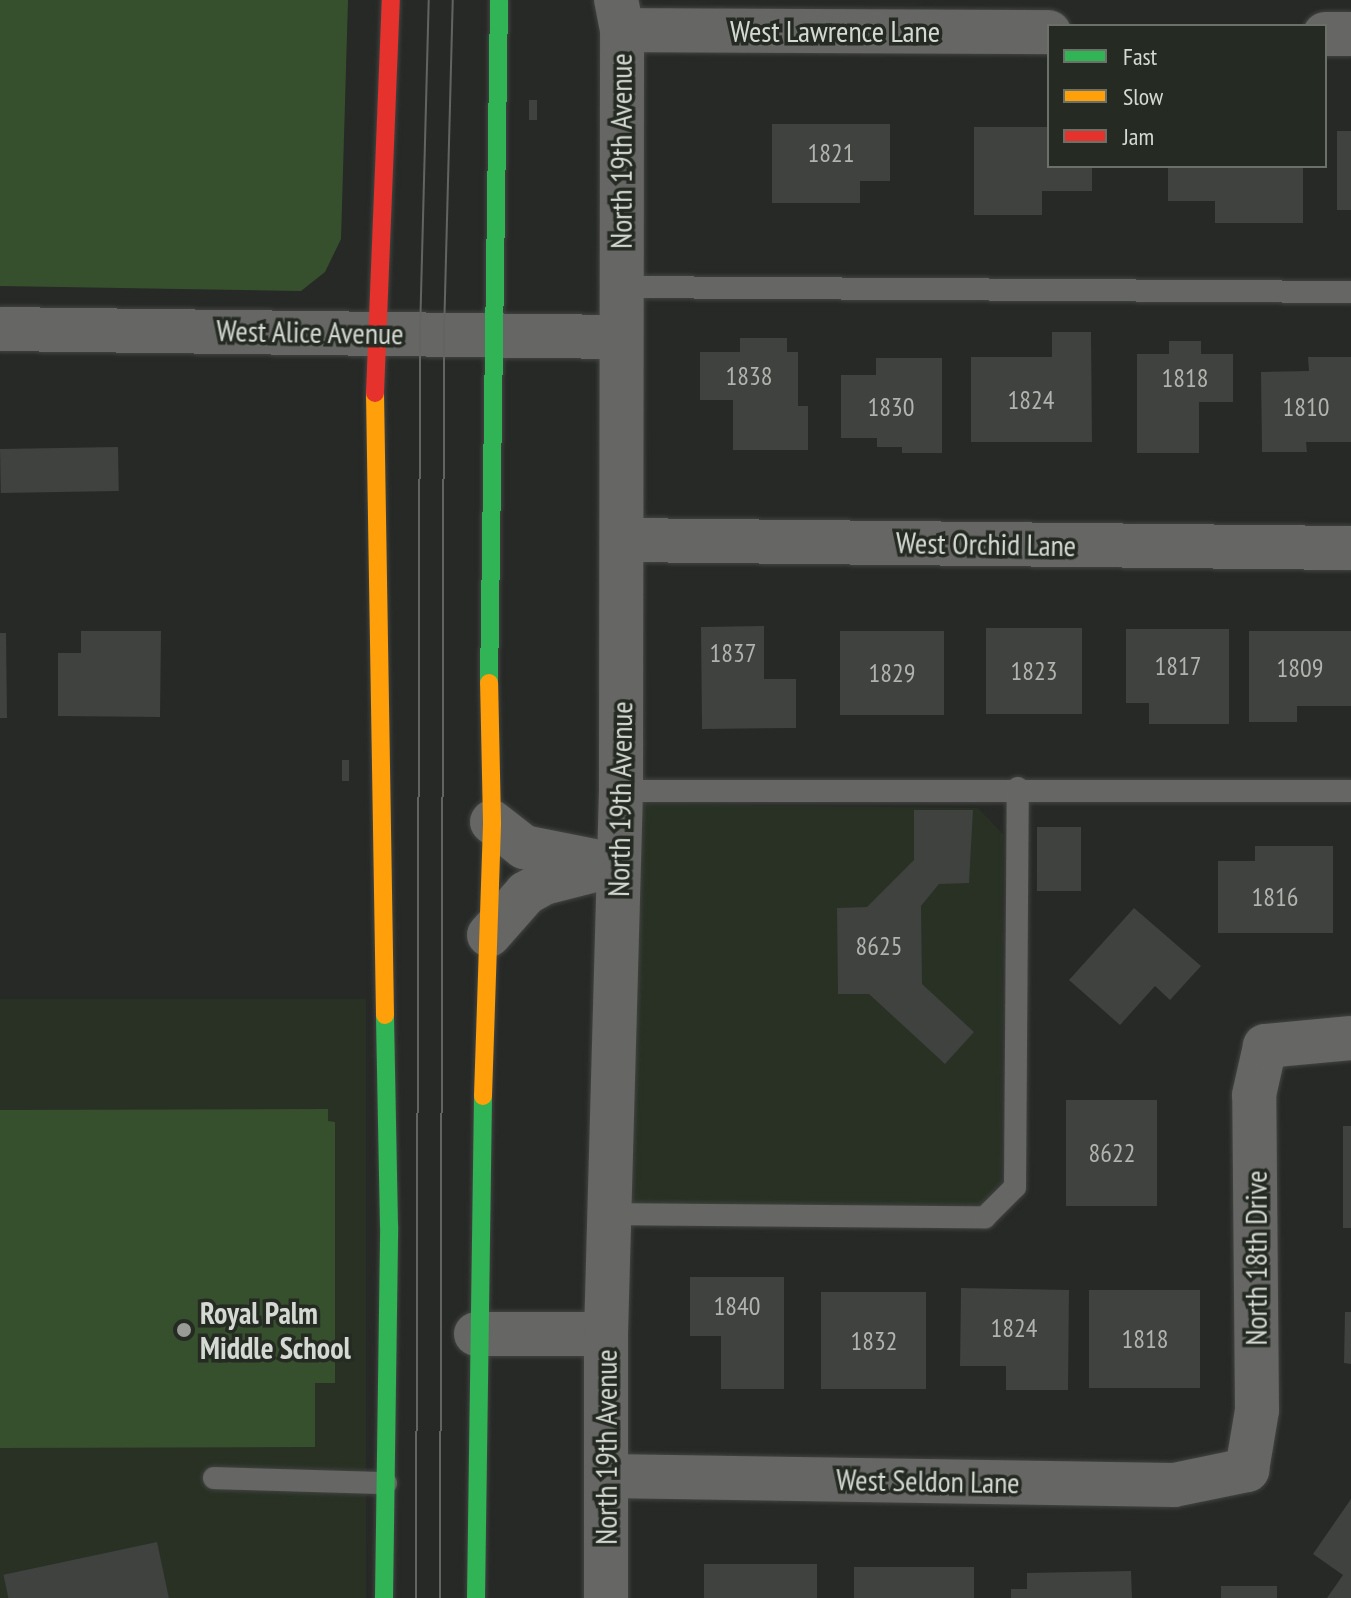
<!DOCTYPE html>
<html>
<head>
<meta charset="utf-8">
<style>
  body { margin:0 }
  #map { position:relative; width:1351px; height:1598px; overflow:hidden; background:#262925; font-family:"PT Sans Narrow",sans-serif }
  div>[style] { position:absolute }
  .built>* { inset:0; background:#283124; transform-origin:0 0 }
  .green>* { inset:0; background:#36502d }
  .building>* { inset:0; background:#3f423e; transform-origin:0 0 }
  .roads { filter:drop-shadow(0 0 2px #424442) drop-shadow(0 0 2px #424442) }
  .lane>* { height:22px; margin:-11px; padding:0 11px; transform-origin:11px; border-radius:11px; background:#666765 }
  .street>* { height:44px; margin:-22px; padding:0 22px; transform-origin:22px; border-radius:22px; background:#666765 }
  .fast>* { height:18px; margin:-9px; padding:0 9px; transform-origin:9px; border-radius:9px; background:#30b455 }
  .slow>* { height:18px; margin:-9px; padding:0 9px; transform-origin:9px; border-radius:9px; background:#ff9f0a }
  .jam>* { height:18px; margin:-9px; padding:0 9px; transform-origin:9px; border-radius:9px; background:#e5322d }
  .tram>* { height:2px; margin:-1px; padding:0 1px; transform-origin:1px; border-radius:1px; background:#626461 }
  .dots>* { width:22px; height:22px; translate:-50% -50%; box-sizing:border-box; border:4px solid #252b23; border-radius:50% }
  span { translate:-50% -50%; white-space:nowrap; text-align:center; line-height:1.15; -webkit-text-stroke:7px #252b23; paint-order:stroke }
  .number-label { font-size:26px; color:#b0b3ae }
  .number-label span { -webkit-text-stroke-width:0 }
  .street-label { font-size:30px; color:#d5d9d3 }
  .poi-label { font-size:30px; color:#d5d9d3; font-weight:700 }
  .left { translate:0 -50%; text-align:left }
  .legend { position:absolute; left:1047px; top:24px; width:280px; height:144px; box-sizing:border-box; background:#252b23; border:2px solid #6b7169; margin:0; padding:10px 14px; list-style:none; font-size:24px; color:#d5d9d3 }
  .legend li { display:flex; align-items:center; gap:16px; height:40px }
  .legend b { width:40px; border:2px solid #6b7169 }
</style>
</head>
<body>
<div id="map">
  <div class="built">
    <i style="clip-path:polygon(638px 804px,978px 808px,1003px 834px,1001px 1182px,978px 1209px,628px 1206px)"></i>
    <i style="left:0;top:999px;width:366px;height:599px"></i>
  </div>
  <div class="green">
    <i style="clip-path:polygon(0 0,348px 0,341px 239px,325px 272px,301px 291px,0 286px)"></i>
    <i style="clip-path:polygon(328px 1109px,328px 1121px,335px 1122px,335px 1383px,315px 1383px,315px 1447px,0 1448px,0 1110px)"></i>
  </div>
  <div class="building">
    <i style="left:529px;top:100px;width:8px;height:20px"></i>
    <i style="clip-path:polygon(772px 124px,890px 124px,890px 181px,860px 181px,860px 203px,772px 203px)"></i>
    <i style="clip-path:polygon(974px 127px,1049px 127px,1049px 166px,1092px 166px,1092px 191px,1042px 191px,1042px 215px,974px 215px)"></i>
    <i style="left:1337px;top:131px;width:14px;height:79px"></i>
    <i style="clip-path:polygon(1168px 166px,1303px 166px,1303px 223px,1215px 223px,1215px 201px,1168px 201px)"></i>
    <i style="clip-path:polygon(1052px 332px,1091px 332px,1092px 442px,971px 442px,971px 357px,1052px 357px)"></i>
    <i style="clip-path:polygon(740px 338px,787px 338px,787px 352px,798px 352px,798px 406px,808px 406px,808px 450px,733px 450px,733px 400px,700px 400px,700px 352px,740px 352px)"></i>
    <i style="clip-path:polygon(1169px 341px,1201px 341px,1201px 354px,1233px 354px,1233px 402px,1199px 402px,1199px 453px,1137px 453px,1137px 354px,1169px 354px)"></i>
    <i style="clip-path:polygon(1308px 357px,1351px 357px,1351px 442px,1306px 442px,1307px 452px,1262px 452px,1261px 372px,1309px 371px)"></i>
    <i style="clip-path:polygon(876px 358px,942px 358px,942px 453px,902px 453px,902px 447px,877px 447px,877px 438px,841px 438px,841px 375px,876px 375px)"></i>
    <i style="left:118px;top:447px;width:44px;height:118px;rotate:89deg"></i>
    <i style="clip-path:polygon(764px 626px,764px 679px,796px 679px,796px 728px,702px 729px,701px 627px)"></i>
    <i style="left:986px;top:628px;width:96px;height:86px"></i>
    <i style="clip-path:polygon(1126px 629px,1229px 629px,1229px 724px,1149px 724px,1149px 703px,1126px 703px)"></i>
    <i style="clip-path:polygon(81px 631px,161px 631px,160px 717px,58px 716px,58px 653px,81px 653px)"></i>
    <i style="left:840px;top:631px;width:104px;height:84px"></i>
    <i style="clip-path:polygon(1249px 631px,1351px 631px,1351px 706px,1297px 706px,1297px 722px,1249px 722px)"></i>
    <i style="clip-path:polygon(0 633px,6px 633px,7px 718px,0 718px)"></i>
    <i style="left:342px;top:760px;width:7px;height:21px"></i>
    <i style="clip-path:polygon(914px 810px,973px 810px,969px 883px,939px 884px,921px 906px,922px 984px,974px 1032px,945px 1064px,869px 994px,838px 994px,837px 908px,867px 907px,914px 860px)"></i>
    <i style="left:1037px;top:827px;width:44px;height:64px"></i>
    <i style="clip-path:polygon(1255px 846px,1333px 846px,1333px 933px,1218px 933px,1218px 861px,1255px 861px)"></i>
    <i style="clip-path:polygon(1134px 908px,1201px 966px,1170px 1000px,1155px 986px,1120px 1025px,1069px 980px)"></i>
    <i style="left:1066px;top:1100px;width:91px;height:106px"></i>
    <i style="left:1343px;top:1126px;width:8px;height:102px"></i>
    <i style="clip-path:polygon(690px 1277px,784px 1277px,784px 1389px,721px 1389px,721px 1336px,690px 1336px)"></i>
    <i style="clip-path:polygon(961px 1288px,1069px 1290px,1068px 1390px,1006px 1390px,1006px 1366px,960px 1366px)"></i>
    <i style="left:1089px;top:1290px;width:111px;height:98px"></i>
    <i style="left:821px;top:1292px;width:105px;height:97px"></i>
    <i style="clip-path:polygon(1345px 1312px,1351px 1312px,1351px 1364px,1344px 1363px)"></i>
    <i style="clip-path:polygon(1351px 1499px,1351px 1598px,1327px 1598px,1343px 1575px,1313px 1554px)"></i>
    <i style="left:157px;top:1542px;width:57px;height:157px;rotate:78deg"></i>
    <i style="left:704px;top:1564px;width:113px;height:34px"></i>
    <i style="left:974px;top:1567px;width:31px;height:120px;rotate:90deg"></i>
    <i style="clip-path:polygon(1131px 1571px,1132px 1598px,1011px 1598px,1011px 1589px,1027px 1589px,1027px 1573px)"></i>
    <i style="left:1221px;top:1586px;width:56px;height:12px"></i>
  </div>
  <div class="roads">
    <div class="lane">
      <i style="left:620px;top:287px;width:731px;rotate:0.39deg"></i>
      <i style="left:621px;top:791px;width:730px"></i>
      <i style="left:609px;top:1214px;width:376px;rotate:0.5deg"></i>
      <i style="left:985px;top:1217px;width:42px;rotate:-45deg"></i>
      <i style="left:1015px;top:1187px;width:399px;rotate:-89.6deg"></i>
      <i style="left:214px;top:1478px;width:172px;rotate:1.7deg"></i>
    </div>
    <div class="street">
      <i style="left:622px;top:30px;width:427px;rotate:0.3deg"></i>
      <i style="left:1325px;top:34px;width:26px"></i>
      <i style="left:0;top:329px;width:620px;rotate:0.74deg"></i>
      <i style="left:622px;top:540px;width:729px;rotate:0.63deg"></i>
      <i style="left:492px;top:822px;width:41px;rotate:38deg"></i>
      <i style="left:524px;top:847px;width:77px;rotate:11.2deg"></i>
      <i style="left:489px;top:935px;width:56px;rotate:-48.6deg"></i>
      <i style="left:526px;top:893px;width:21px;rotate:-29deg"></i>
      <i style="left:544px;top:883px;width:76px;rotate:-14.4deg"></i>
      <i style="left:476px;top:1334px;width:130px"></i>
      <i style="left:608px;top:1476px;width:566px;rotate:0.91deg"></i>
      <i style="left:1174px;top:1485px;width:75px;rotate:-11.6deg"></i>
      <i style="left:1247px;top:1470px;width:61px;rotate:-80.5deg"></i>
      <i style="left:1257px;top:1410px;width:315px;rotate:-90.5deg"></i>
      <i style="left:1254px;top:1095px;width:50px;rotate:-77.3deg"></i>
      <i style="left:1265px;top:1046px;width:86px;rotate:-5.3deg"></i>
      <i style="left:606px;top:1598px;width:264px;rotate:-90deg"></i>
      <i style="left:606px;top:1334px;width:543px;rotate:-88.42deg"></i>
      <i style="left:621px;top:791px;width:761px;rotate:-89.92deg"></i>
      <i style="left:622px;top:30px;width:31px;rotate:-101deg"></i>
    </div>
    <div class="fast">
      <i style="left:489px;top:683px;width:683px;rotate:-89.16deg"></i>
      <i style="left:384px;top:1598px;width:372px;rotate:-89.2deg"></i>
      <i style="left:389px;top:1226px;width:211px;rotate:-91.1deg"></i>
      <i style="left:476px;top:1598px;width:502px;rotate:-89.2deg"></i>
    </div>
    <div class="slow">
      <i style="left:375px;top:393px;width:622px;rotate:89.08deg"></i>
      <i style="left:483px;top:1096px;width:274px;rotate:-88.1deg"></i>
      <i style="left:492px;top:822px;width:139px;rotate:-91.2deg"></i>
    </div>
    <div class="jam">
      <i style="left:375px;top:393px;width:393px;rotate:-87.7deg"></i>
    </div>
  </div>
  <div class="tram">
    <i style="left:416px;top:1598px;width:1265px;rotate:-89.82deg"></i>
    <i style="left:420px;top:333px;width:333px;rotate:-88.5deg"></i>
    <i style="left:440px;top:1598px;width:1264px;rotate:-89.82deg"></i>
    <i style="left:444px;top:334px;width:334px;rotate:-88.5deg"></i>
  </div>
  <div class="dots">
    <i style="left:184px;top:1330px;background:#989b96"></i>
  </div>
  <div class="number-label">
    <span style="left:831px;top:153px">1821</span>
    <span style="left:749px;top:376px">1838</span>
    <span style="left:1185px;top:378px">1818</span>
    <span style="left:1031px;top:400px">1824</span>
    <span style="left:891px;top:407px">1830</span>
    <span style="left:1306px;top:407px">1810</span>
    <span style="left:733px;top:653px">1837</span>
    <span style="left:1178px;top:666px">1817</span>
    <span style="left:1300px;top:668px">1809</span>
    <span style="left:1034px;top:671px">1823</span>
    <span style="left:892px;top:673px">1829</span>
    <span style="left:1275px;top:897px">1816</span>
    <span style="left:879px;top:946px">8625</span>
    <span style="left:1112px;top:1153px">8622</span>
    <span style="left:737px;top:1306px">1840</span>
    <span style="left:1014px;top:1328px">1824</span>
    <span style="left:1145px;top:1339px">1818</span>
    <span style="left:874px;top:1341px">1832</span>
  </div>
  <div class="street-label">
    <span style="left:835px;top:31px">West Lawrence Lane</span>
    <span style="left:621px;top:151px;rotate:-90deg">North 19th Avenue</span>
    <span style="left:310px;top:332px;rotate:1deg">West Alice Avenue</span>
    <span style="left:986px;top:544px;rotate:1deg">West Orchid Lane</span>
    <span style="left:620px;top:799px;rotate:-89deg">North 19th Avenue</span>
    <span style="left:1256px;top:1258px;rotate:-90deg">North 18th Drive</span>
    <span style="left:606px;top:1447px;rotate:-90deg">North 19th Avenue</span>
    <span style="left:928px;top:1481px;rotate:1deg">West Seldon Lane</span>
  </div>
  <div class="poi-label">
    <span class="left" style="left:200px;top:1330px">Royal Palm<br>Middle School</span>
  </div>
  <ul class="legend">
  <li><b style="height:10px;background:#30b455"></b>Fast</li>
  <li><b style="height:10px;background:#ff9f0a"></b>Slow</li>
  <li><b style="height:10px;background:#e5322d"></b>Jam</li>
  </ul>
</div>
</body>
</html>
